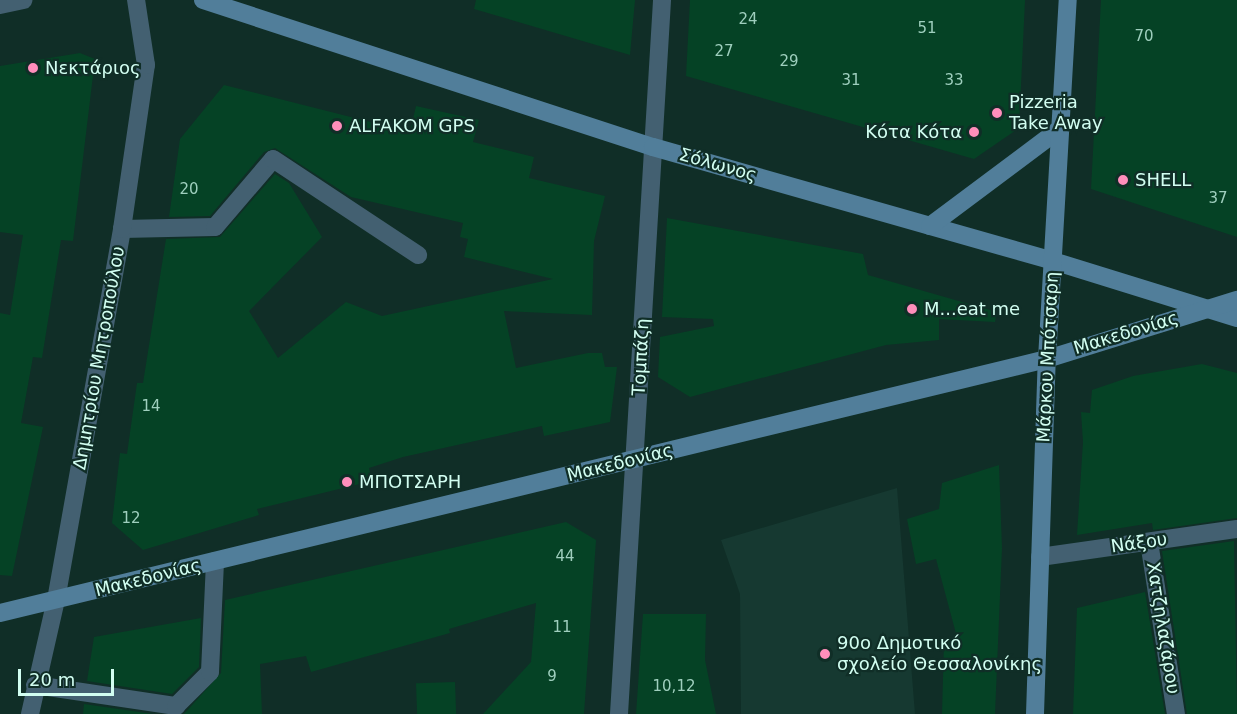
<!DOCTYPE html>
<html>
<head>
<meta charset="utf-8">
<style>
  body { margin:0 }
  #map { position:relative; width:1237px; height:714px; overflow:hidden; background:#102e27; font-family:"DejaVu Sans",sans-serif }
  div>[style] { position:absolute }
  .built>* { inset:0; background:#163931 }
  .building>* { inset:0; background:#054225; transform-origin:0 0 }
  .street>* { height:18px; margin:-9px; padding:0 9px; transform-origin:9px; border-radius:9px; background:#436071 }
  .secondary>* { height:18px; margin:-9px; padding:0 9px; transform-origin:9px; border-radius:9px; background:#517e9a }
  .dots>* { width:16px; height:16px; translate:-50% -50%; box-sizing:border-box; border:3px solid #102e27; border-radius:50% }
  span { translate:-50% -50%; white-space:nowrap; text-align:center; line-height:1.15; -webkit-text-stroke:4.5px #102e27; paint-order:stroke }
  .number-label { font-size:15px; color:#9fcfbe }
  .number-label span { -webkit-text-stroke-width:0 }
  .poi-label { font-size:18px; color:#d2fef1 }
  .left { translate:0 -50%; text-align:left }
  .right { translate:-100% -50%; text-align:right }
  .street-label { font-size:18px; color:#d2fef1 }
  .scale { position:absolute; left:18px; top:669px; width:96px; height:27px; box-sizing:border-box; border:3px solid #d2fef1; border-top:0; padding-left:8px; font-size:18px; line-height:21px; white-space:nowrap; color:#d2fef1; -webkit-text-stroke:4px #102e27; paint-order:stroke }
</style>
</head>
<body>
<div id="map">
  <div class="built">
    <i style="clip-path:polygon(897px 488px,915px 714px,741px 714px,740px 594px,721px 540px)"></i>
  </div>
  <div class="building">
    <i style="clip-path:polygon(476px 0,635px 0,630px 55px,474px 9px)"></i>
    <i style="clip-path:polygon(690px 0,1025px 0,1019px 128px,974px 159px,686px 76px)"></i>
    <i style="clip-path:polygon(1101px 0,1237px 0,1237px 237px,1091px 189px)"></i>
    <i style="clip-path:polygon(80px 53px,95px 59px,73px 241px,61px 240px,42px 358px,33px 357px,21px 423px,43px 427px,12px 576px,0 575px,0 313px,10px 315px,23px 235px,0 232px,0 66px)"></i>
    <i style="clip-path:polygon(224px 85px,410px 132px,416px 106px,479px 120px,473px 142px,534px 157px,529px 178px,605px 196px,594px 241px,592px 315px,504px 311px,516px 368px,588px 353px,602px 353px,605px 367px,617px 367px,610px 422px,544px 436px,542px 426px,403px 457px,369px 468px,372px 481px,257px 509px,259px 515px,143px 550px,112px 523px,120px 453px,127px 454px,137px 383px,143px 383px,166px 239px,220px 237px,275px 174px,289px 183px,322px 237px,249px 311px,278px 358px,346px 302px,382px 316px,553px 279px,464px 257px,468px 239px,460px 237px,463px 223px,351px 197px,275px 148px,264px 152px,210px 216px,169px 217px,180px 139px)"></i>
    <i style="clip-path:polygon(667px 218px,863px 254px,868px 275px,997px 312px,995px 322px,939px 319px,939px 340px,886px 345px,690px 397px,658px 377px,660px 337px,714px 326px,713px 319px,662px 317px)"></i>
    <i style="clip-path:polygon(1202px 364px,1237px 373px,1237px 518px,1153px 530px,1152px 523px,1077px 535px,1083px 442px,1081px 412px,1090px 413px,1092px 390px,1133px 376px)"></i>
    <i style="clip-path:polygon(999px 465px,1002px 548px,995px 714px,942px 714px,944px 641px,958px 641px,936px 559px,916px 564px,907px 519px,939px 509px,942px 483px)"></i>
    <i style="clip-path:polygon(566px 522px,596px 540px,584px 714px,483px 714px,531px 662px,536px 603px,449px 629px,450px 633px,311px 672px,306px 656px,260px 664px,262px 714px,184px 714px,221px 673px,225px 600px)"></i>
    <i style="clip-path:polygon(1234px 541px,1237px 714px,1187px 714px,1162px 551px)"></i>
    <i style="clip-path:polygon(1145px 592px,1165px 714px,1073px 714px,1077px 608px)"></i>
    <i style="clip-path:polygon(643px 614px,706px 614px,705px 660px,716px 714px,636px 714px)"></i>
    <i style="clip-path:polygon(201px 618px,199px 667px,172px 694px,87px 681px,94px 637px)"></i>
    <i style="left:455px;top:682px;width:32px;height:39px;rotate:88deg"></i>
    <i style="clip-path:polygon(84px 704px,153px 714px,83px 714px)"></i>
  </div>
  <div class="street">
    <i style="left:0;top:5px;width:24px;rotate:-12deg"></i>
    <i style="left:122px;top:229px;width:93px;rotate:-1.2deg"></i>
    <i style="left:215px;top:227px;width:89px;rotate:-49.5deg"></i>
    <i style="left:273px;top:159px;width:174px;rotate:33.5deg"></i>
    <i style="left:1149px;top:542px;width:174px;rotate:81.1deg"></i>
    <i style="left:1040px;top:557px;width:199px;rotate:-8.1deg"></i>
    <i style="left:35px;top:685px;width:143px;rotate:8.5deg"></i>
    <i style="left:176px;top:706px;width:48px;rotate:-45deg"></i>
    <i style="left:210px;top:672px;width:111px;rotate:-87.4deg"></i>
    <i style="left:30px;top:714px;width:117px;rotate:-77.2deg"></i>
    <i style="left:56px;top:600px;width:377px;rotate:-79.9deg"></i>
    <i style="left:122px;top:229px;width:166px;rotate:-81.7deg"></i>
    <i style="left:146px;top:65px;width:66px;rotate:-98.7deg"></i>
    <i style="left:619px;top:714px;width:715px;rotate:-86.55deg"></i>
  </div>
  <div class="secondary">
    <i style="left:203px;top:0;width:473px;rotate:18.1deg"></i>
    <i style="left:653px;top:147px;width:416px;rotate:15.9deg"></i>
    <i style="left:1053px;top:261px;width:193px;rotate:17.2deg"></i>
    <i style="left:930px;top:226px;width:164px;rotate:-36.8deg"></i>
    <i style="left:0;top:613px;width:1077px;rotate:-13.64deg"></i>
    <i style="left:1047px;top:359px;width:199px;rotate:-17.3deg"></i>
    <i style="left:1035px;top:714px;width:355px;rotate:-88.1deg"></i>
    <i style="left:1047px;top:359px;width:360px;rotate:-86.7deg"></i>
  </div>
  <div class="dots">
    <i style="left:33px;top:68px;background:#ff8ebb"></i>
    <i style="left:997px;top:113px;background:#ff8ebb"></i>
    <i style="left:337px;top:126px;background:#ff8ebb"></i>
    <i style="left:974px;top:132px;background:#ff8ebb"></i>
    <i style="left:1123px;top:180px;background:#ff8ebb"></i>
    <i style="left:912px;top:309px;background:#ff8ebb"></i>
    <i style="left:347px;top:482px;background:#ff8ebb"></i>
    <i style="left:825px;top:654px;background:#ff8ebb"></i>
  </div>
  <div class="number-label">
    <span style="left:748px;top:20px">24</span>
    <span style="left:927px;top:29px">51</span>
    <span style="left:1144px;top:37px">70</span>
    <span style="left:724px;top:52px">27</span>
    <span style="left:789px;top:62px">29</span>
    <span style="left:851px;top:81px">31</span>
    <span style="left:954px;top:81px">33</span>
    <span style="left:189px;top:190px">20</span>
    <span style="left:1218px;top:199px">37</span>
    <span style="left:151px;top:407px">14</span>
    <span style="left:131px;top:519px">12</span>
    <span style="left:565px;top:557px">44</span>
    <span style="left:562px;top:628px">11</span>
    <span style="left:552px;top:677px">9</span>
    <span style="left:674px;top:687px">10,12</span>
  </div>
  <div class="poi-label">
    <span class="left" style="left:45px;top:68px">Νεκτάριος</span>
    <span class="left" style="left:1009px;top:113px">Pizzeria<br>Take Away</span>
    <span class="left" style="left:349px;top:126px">ALFAKOM GPS</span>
    <span class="right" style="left:962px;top:132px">Κότα Κότα</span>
    <span class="left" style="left:1135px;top:180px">SHELL</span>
    <span class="left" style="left:924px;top:309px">M...eat me</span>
    <span class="left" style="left:359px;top:482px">ΜΠΟΤΣΑΡΗ</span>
    <span class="left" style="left:837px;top:654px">90ο Δημοτικό<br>σχολείο Θεσσαλονίκης</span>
  </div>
  <div class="street-label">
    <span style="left:718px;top:165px;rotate:16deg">Σόλωνος</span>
    <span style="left:1126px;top:333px;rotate:-17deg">Μακεδονίας</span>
    <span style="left:641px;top:357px;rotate:-87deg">Τομπάζη</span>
    <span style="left:1048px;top:357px;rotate:-87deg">Μάρκου Μπότσαρη</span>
    <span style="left:99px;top:358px;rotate:-80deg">Δημητρίου Μητροπούλου</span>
    <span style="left:620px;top:463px;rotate:-14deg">Μακεδονίας</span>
    <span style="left:1139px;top:543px;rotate:-8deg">Νάξου</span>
    <span style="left:148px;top:578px;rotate:-14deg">Μακεδονίας</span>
    <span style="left:1163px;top:628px;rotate:81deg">Χατζηλαζάρου</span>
  </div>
  <div class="scale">20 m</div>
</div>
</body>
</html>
